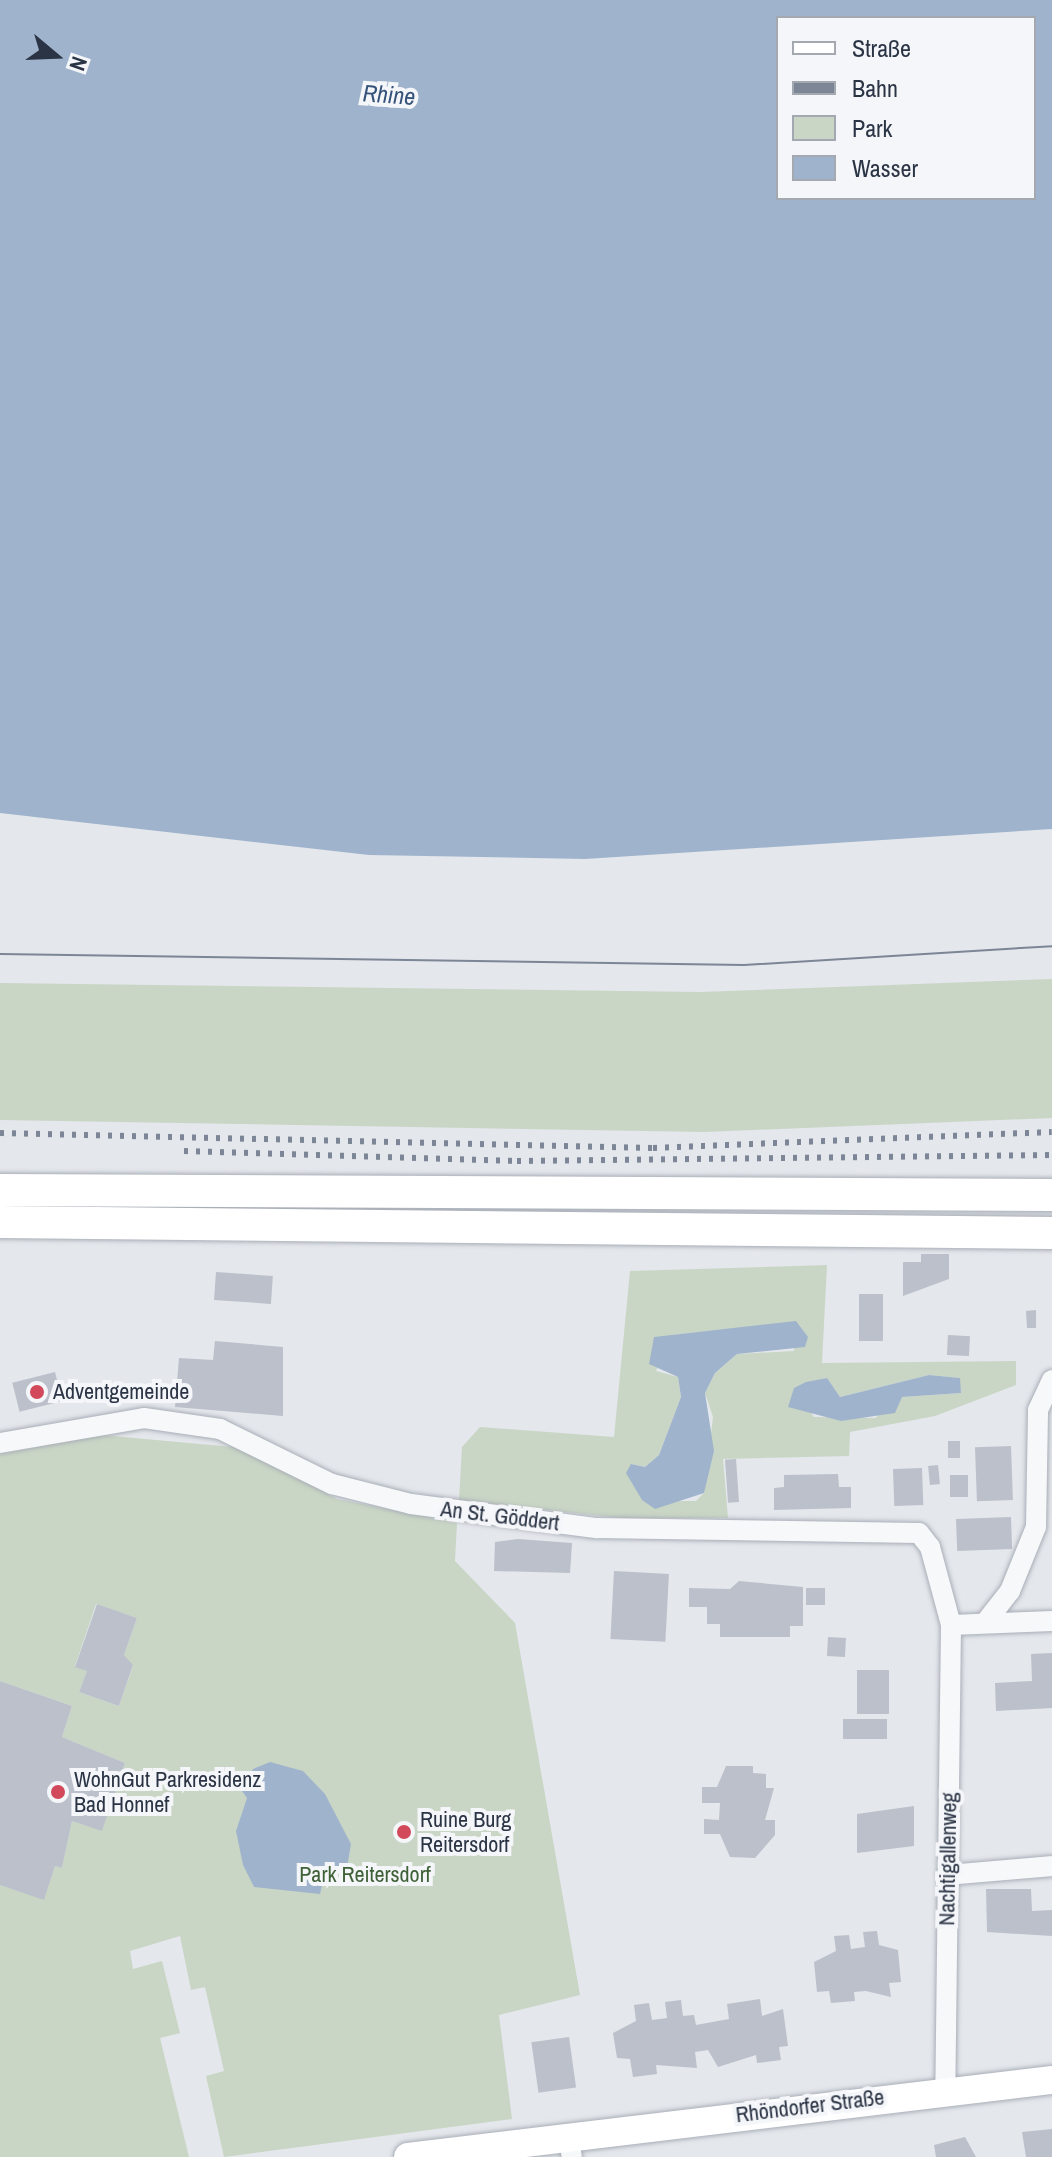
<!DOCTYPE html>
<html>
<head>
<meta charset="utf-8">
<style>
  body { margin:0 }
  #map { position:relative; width:1052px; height:2157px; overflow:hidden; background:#e4e7ec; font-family:"Archivo Narrow",sans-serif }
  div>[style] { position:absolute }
  .green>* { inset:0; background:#c9d6c5 }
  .water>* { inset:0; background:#9fb4cc }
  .building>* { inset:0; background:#bbc0ca; transform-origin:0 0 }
  .roads { filter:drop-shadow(0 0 2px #a9aeb7) drop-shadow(0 0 2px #a9aeb7) }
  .minor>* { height:20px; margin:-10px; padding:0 10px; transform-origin:10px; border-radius:10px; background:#f7f8fa }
  .secondary>* { height:28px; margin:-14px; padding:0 14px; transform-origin:14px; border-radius:14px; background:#fff }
  .trunk>* { height:32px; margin:-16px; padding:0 16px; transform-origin:16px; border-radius:16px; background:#fff }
  .tram>* { height:2px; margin:-1px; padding:0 1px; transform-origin:1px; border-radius:1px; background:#7d8696 }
  .rail>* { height:6px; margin-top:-3px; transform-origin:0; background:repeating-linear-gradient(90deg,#7d8696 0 4px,transparent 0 12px) }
  .dots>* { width:22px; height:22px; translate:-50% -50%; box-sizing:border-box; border:4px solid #f4f6f9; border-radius:50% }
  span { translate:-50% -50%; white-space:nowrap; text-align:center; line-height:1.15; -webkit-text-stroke:8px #f4f6f9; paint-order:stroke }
  .poi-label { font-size:22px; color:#2b3445 }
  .left { translate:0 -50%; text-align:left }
  .street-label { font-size:22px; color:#2b3445 }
  .park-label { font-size:22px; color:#3f6138 }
  .water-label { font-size:24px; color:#34527a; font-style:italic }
  .legend { position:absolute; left:776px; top:16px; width:260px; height:184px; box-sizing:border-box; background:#f4f6f9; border:2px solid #a4a8b1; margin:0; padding:10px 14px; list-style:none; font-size:24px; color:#2b3445 }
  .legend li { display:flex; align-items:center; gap:16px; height:40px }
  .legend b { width:40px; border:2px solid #a4a8b1 }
  .north { position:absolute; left:16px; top:16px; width:80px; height:80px; -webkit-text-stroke:6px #f4f6f9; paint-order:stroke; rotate:109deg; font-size:22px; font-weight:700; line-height:32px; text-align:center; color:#2b3445 }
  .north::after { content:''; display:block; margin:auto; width:28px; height:36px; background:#2b3445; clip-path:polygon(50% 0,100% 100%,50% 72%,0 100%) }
</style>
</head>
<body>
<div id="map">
  <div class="green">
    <i style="clip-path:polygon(1052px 979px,1052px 1118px,705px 1132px,0 1120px,0 983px,700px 992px)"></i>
    <i style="clip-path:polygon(evenodd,827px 1265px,822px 1363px,1016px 1361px,1016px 1385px,935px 1416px,850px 1432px,849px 1456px,723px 1459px,728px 1518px,620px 1518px,459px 1500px,462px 1447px,480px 1427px,614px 1437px,630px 1271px,827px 1265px,796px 1322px,794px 1351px,737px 1354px,715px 1373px,705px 1393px,713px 1417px,704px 1493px,696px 1501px,670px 1501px,631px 1464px,645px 1467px,659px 1455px,681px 1397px,678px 1377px,656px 1371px,673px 1335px,796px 1322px,827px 1265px,929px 1375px,959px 1378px,961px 1393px,902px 1397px,875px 1418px,814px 1417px,794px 1388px,826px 1378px,840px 1397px,929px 1375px)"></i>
    <i style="clip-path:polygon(evenodd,101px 1435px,244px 1448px,337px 1499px,457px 1523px,455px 1561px,515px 1623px,580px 1995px,499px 2015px,512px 2119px,224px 2157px,206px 2076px,224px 2071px,205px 1987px,191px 1990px,180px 1936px,130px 1951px,133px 1969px,162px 1961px,180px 2033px,160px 2038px,189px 2157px,0 2157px,0 1885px,44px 1899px,55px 1866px,62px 1868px,72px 1821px,102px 1830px,125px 1763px,62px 1737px,72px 1706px,0 1681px,0 1454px,101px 1435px,96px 1604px,137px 1618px,124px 1655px,133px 1666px,119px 1706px,79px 1692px,87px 1671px,75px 1666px,96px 1604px)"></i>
  </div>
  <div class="water">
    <i style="clip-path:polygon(evenodd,0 0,1052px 0,1052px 829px,585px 859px,369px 855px,0 813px,0 0,778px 18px,1034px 18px,1034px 198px,778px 198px,778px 18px)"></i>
    <i style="clip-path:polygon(796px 1321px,808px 1337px,805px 1347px,737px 1354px,715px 1373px,705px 1393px,714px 1451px,704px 1493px,655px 1509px,642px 1500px,626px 1473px,631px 1464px,645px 1467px,659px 1455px,681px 1397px,678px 1377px,649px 1364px,654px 1337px)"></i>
    <i style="clip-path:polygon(929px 1375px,960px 1378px,961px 1393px,902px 1397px,895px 1413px,841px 1421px,788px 1407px,794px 1388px,806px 1382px,827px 1378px,840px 1397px)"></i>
    <i style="clip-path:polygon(270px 1762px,303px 1771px,325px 1794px,351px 1844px,347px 1868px,323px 1881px,320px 1894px,254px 1887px,243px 1865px,236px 1831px,247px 1798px,242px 1791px,253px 1769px)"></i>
  </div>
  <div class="building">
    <i style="clip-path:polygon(921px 1254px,949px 1254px,949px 1279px,903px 1296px,903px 1262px,921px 1262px)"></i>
    <i style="left:216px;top:1272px;width:57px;height:28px;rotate:4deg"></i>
    <i style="left:859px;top:1294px;width:24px;height:47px"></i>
    <i style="clip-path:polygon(1036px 1310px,1036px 1328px,1027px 1328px,1026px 1311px)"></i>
    <i style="left:948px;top:1335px;width:22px;height:20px;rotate:3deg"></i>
    <i style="clip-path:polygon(215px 1341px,283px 1347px,283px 1416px,175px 1407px,179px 1358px,213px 1360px)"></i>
    <i style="left:55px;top:1372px;width:30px;height:44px;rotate:76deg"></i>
    <i style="left:948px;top:1441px;width:12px;height:17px"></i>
    <i style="left:1011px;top:1446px;width:54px;height:36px;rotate:88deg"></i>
    <i style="left:736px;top:1459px;width:43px;height:11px;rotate:86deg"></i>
    <i style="left:938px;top:1465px;width:19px;height:10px;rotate:84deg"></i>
    <i style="left:922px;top:1468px;width:37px;height:29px;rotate:88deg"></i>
    <i style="clip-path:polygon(838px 1474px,839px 1487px,851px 1487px,851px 1508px,774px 1510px,774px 1488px,784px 1487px,784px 1475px)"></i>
    <i style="left:950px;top:1475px;width:18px;height:22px"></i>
    <i style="left:1011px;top:1517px;width:32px;height:55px;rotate:88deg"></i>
    <i style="clip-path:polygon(518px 1539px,572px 1543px,570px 1573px,494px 1571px,495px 1542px)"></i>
    <i style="left:614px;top:1571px;width:55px;height:68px;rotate:3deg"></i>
    <i style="clip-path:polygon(739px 1581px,803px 1587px,803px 1626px,790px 1626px,790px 1637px,720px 1637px,720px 1624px,707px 1624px,707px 1607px,689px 1607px,689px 1588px,730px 1589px)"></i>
    <i style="left:806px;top:1588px;width:19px;height:17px"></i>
    <i style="clip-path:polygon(97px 1604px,137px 1618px,124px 1655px,133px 1665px,119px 1706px,79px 1692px,87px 1671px,75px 1667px)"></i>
    <i style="left:828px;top:1637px;width:18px;height:19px;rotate:3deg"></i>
    <i style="clip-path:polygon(1052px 1653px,1052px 1708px,996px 1711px,995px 1683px,1032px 1681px,1031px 1654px)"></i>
    <i style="left:857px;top:1670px;width:32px;height:44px"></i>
    <i style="clip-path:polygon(0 1681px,72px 1706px,62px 1737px,125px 1763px,102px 1831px,72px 1821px,62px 1868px,55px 1866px,44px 1900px,0 1885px)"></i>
    <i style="left:843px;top:1719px;width:44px;height:20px"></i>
    <i style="clip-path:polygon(726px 1766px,753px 1766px,753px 1773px,766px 1774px,766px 1788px,774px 1788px,765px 1820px,775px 1820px,775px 1835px,755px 1858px,730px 1857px,720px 1834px,704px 1834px,704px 1819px,719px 1820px,720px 1803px,702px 1803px,702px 1787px,717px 1787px)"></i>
    <i style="clip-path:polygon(914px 1806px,914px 1846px,857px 1853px,857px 1814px)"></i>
    <i style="clip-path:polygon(986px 1889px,1031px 1889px,1032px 1911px,1052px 1910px,1052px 1936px,987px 1932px)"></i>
    <i style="clip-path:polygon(877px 1931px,879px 1945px,898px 1950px,901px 1982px,889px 1983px,891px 1997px,866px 1991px,854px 1992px,855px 2001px,831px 2003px,829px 1991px,817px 1992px,814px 1962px,836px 1951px,834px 1936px,849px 1935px,851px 1949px,865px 1947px,863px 1932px)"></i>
    <i style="clip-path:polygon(760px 1999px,762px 2016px,783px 2009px,788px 2046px,779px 2047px,781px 2060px,757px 2063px,756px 2055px,718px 2067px,708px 2050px,695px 2052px,697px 2068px,656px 2065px,657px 2074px,633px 2077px,630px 2059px,617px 2058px,613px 2033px,636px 2021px,634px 2005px,649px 2003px,652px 2020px,667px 2018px,665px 2002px,681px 2000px,683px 2016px,694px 2015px,696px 2025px,729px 2019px,727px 2004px)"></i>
    <i style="left:569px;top:2037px;width:51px;height:38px;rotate:82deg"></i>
    <i style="clip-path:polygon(1052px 2129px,1052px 2157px,1026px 2157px,1022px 2132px)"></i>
    <i style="clip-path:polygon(965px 2137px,976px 2157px,936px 2157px,934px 2145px)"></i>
  </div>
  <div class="roads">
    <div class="minor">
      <i style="left:0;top:1443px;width:146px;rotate:-9.8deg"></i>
      <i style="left:144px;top:1418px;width:77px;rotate:8.2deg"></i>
      <i style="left:220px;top:1429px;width:125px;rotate:26.2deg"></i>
      <i style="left:332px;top:1484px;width:81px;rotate:14.2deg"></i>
      <i style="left:411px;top:1504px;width:188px;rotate:7.4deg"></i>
      <i style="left:597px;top:1528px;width:322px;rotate:0.9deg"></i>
      <i style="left:919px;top:1533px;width:18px;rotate:52deg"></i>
      <i style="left:930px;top:1547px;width:81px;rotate:74.9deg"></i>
      <i style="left:951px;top:1625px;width:467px;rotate:90.7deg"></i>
      <i style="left:985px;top:1623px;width:41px;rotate:-52deg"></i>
      <i style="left:1010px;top:1591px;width:69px;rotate:-67.9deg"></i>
      <i style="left:1036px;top:1527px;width:117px;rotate:-89deg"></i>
      <i style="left:1038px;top:1410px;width:33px;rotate:-65deg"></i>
      <i style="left:951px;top:1625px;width:101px;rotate:-2.3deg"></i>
      <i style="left:947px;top:1875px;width:105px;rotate:-4.9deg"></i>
      <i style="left:568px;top:2137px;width:20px;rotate:79deg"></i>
    </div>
    <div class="secondary">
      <i style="left:408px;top:2157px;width:649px;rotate:-6.82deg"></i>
    </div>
    <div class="trunk">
      <i style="left:0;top:1190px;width:1052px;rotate:0.27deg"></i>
      <i style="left:0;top:1222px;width:1052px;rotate:0.6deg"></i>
    </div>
  </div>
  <div class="tram">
    <i style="left:0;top:954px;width:744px;rotate:0.85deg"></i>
    <i style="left:744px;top:965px;width:309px;rotate:-3.5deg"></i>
  </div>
  <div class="rail">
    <i style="left:0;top:1133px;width:653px;rotate:1.32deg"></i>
    <i style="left:653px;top:1148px;width:399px;rotate:-2.3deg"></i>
    <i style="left:184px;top:1151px;width:333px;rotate:1.7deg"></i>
    <i style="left:517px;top:1161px;width:535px;rotate:-0.64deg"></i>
  </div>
  <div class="dots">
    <i style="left:37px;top:1392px;background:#d1495b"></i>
    <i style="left:58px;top:1792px;background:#d1495b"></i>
    <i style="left:404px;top:1832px;background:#d1495b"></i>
  </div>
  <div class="poi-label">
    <span class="left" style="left:53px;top:1392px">Adventgemeinde</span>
    <span class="left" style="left:74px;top:1792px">WohnGut Parkresidenz<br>Bad Honnef</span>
    <span class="left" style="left:420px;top:1832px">Ruine Burg<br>Reitersdorf</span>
  </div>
  <div class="street-label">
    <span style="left:500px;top:1516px;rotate:7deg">An St. Göddert</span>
    <span style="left:948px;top:1859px;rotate:-89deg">Nachtigallenweg</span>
    <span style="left:810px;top:2106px;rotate:-7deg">Rhöndorfer Straße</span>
  </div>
  <div class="park-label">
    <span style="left:365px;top:1875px">Park Reitersdorf</span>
  </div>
  <div class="water-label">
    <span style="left:389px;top:95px;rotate:4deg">Rhine</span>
  </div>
  <ul class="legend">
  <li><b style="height:10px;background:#fff"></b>Straße</li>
  <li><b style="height:10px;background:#7d8696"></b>Bahn</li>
  <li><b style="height:22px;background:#c9d6c5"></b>Park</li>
  <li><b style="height:22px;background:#9fb4cc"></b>Wasser</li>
  </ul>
  <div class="north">N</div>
</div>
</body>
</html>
